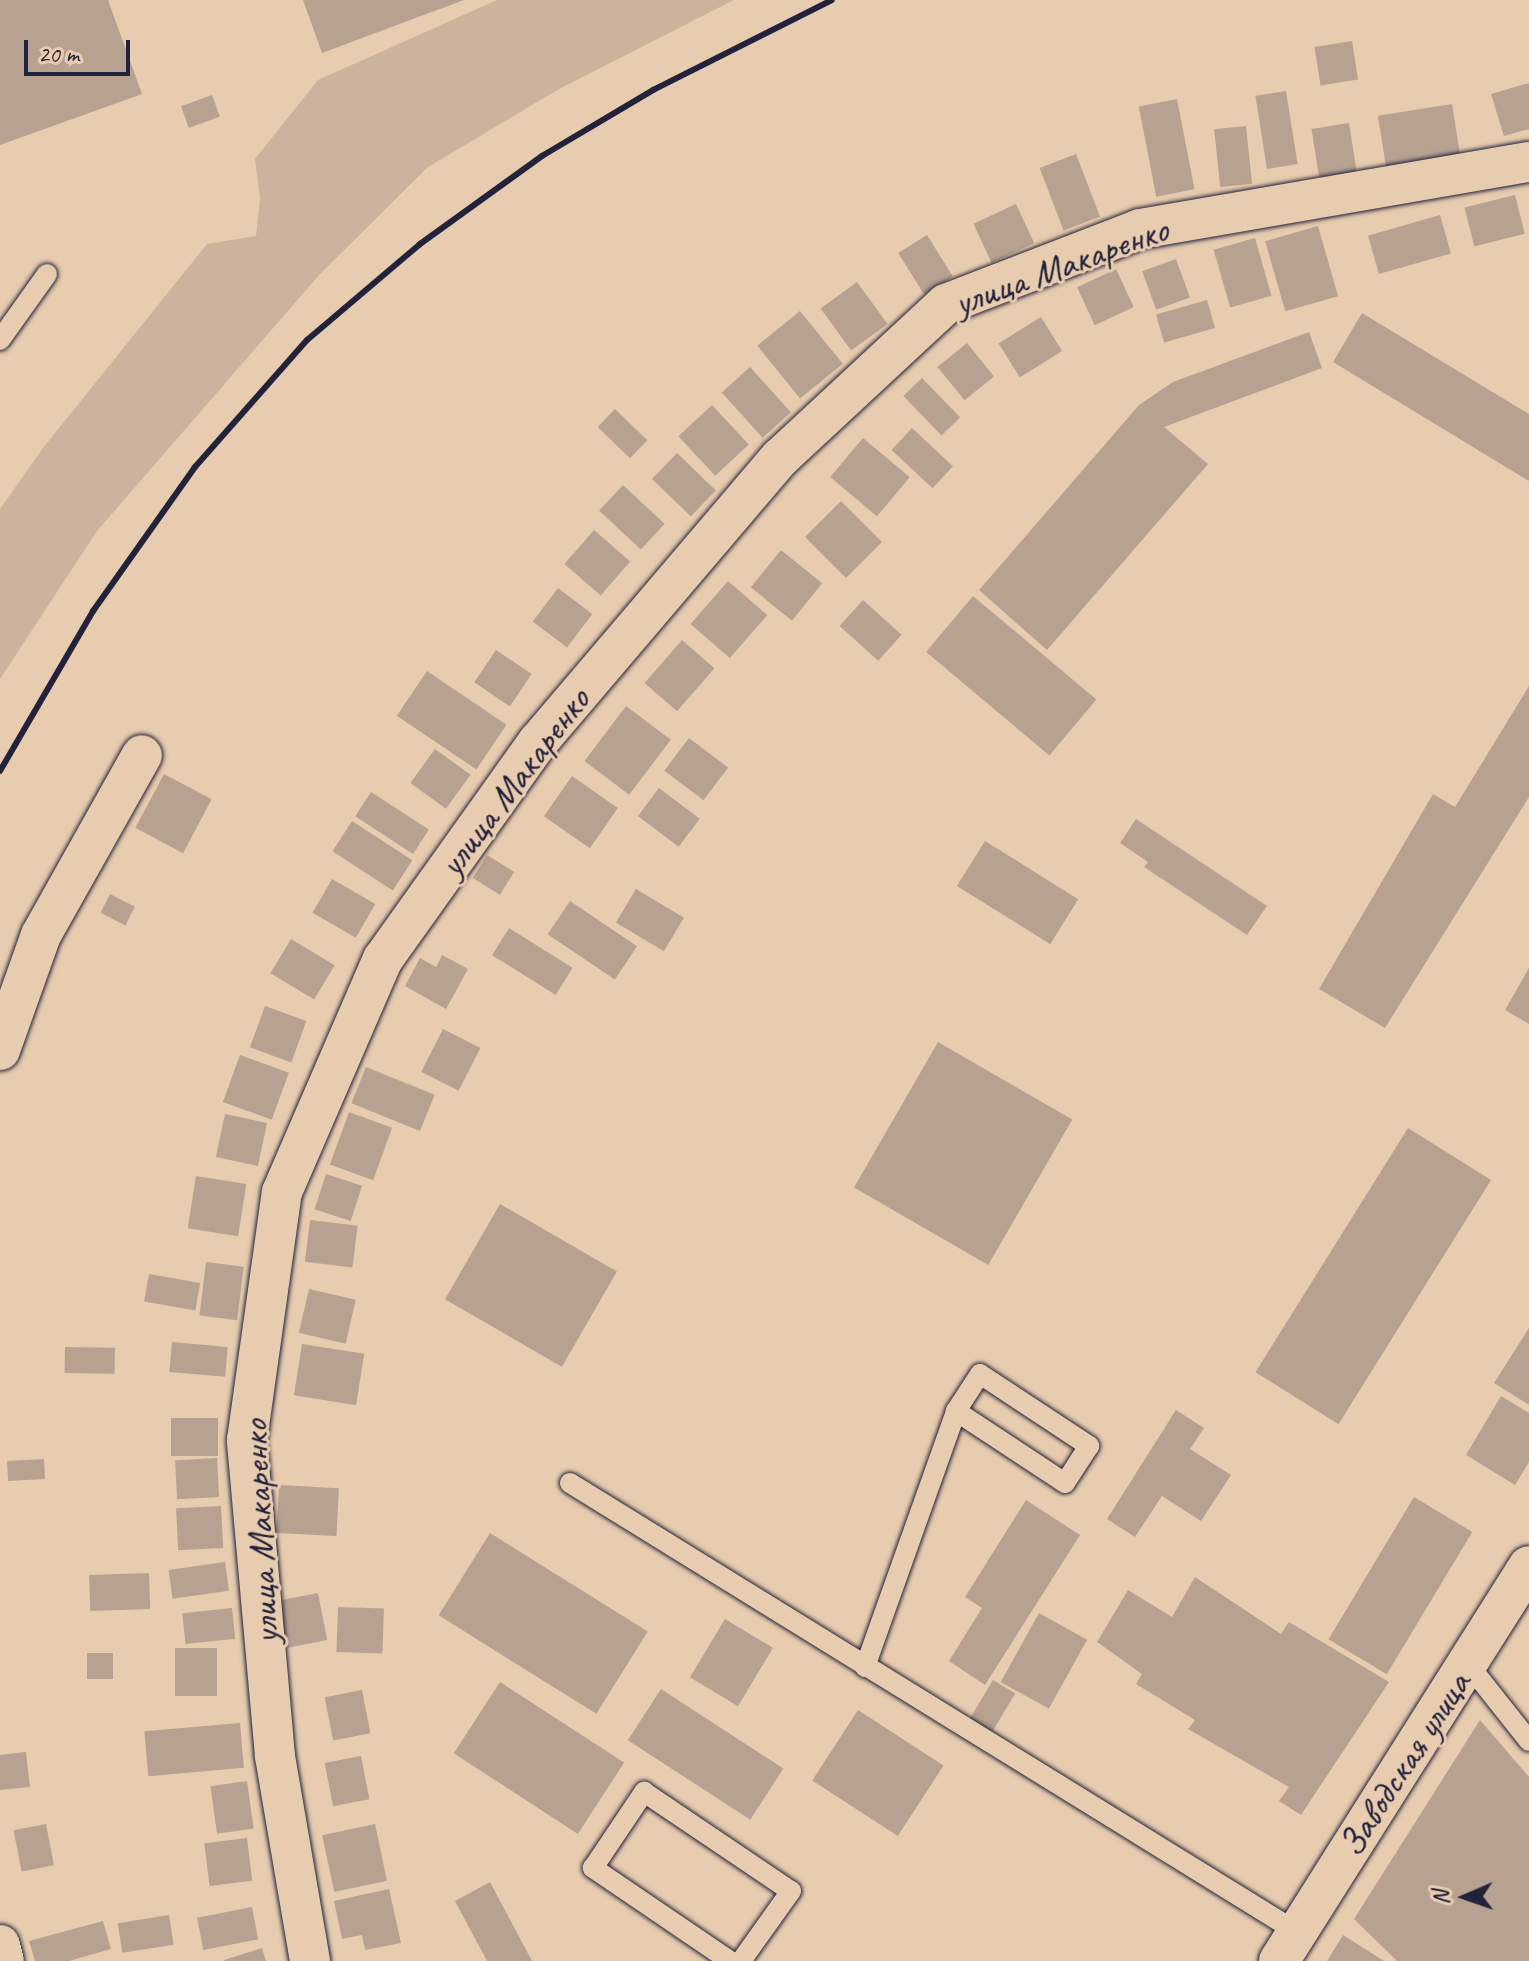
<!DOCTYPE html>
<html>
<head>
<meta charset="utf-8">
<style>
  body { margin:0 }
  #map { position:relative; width:1529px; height:1961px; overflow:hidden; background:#e8ccaf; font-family:Caveat,sans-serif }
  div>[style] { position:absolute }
  .green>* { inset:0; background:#cbb39e }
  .building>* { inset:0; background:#b7a292; transform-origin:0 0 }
  .roads { filter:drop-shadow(0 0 2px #22223b) drop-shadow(0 0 2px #22223b) }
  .lane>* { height:20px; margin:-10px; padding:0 10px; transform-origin:10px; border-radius:10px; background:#e8ccaf }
  .street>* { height:40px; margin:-20px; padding:0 20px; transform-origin:20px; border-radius:20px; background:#e8ccaf }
  .rail>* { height:6px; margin:-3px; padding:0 3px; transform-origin:3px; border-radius:3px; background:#22223b }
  span { translate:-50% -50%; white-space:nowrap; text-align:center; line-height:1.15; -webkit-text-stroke:6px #e8ccaf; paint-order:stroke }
  .street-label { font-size:38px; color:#22223b }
  .north { position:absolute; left:1425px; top:1857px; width:80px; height:80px; -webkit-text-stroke:6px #e8ccaf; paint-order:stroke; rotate:268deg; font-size:22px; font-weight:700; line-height:32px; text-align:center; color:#22223b }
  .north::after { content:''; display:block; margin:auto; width:28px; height:36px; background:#22223b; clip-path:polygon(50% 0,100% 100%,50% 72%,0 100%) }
  .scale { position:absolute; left:24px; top:40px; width:106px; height:36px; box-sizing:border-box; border:4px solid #22223b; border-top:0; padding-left:10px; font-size:24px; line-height:28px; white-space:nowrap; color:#22223b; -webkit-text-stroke:6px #e8ccaf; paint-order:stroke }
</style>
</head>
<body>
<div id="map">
  <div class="green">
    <i style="clip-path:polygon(497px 0,734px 0,559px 89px,428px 167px,320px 274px,97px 531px,0 679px,0 509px,43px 448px,207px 244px,256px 236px,260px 198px,255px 159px,318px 80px)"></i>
  </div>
  <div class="building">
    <i style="clip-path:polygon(0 0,108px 0,142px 94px,0 145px)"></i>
    <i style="clip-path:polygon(303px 0,464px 0,322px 53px)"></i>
    <i style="left:1352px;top:41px;width:39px;height:38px;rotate:81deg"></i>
    <i style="clip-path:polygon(1529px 83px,1529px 129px,1504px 136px,1491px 94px)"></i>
    <i style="left:1286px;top:91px;width:74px;height:31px;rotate:81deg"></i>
    <i style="left:212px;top:95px;width:23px;height:33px;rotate:70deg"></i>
    <i style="left:1177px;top:99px;width:92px;height:39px;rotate:79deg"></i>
    <i style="left:1452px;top:104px;width:52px;height:75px;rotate:81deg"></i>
    <i style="left:1349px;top:123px;width:49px;height:38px;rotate:81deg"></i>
    <i style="left:1246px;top:126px;width:58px;height:32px;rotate:84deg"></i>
    <i style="left:1076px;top:154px;width:67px;height:39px;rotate:69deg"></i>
    <i style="left:1515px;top:195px;width:40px;height:52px;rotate:76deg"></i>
    <i style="left:1016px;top:204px;width:43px;height:47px;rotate:65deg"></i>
    <i style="left:1440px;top:215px;width:40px;height:75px;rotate:74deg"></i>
    <i style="left:1318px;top:226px;width:73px;height:55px;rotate:74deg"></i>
    <i style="left:927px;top:235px;width:49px;height:34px;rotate:58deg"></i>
    <i style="left:1255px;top:238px;width:60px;height:43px;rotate:74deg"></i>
    <i style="left:1176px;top:259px;width:41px;height:36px;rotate:70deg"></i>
    <i style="left:1116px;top:269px;width:42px;height:43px;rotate:65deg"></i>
    <i style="left:857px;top:282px;width:52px;height:45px;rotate:54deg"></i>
    <i style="left:1207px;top:300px;width:29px;height:53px;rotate:74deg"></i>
    <i style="left:800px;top:311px;width:68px;height:55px;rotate:51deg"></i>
    <i style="clip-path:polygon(1362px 313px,1529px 414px,1529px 481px,1333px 362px)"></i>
    <i style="left:1041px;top:317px;width:40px;height:50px;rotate:58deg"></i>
    <i style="clip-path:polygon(1309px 332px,1322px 368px,1164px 427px,1208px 464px,1047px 650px,979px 590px,1139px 405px,1173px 382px)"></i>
    <i style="left:967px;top:343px;width:43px;height:38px;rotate:51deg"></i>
    <i style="left:750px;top:367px;width:61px;height:38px;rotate:48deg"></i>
    <i style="left:922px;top:378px;width:55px;height:26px;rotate:46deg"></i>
    <i style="left:712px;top:405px;width:54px;height:46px;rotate:47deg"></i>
    <i style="left:615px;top:409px;width:45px;height:25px;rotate:44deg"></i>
    <i style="left:912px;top:428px;width:56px;height:30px;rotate:43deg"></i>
    <i style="left:863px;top:438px;width:61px;height:51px;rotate:40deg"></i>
    <i style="left:677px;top:453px;width:54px;height:36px;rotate:44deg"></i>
    <i style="left:623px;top:485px;width:57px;height:35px;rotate:43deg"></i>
    <i style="left:841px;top:501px;width:58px;height:51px;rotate:45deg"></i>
    <i style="left:594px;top:530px;width:48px;height:45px;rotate:41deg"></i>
    <i style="left:781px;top:550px;width:53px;height:48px;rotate:39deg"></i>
    <i style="left:728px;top:581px;width:52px;height:57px;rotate:41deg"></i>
    <i style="left:558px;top:588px;width:43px;height:42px;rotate:37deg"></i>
    <i style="left:973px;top:596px;width:161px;height:73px;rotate:40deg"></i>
    <i style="left:863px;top:600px;width:52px;height:35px;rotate:42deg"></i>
    <i style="left:682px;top:640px;width:43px;height:57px;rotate:41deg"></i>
    <i style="left:496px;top:650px;width:43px;height:39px;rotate:34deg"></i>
    <i style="left:427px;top:671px;width:96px;height:54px;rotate:34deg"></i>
    <i style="clip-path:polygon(1529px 686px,1529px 797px,1385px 1028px,1319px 989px,1433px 794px,1455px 807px)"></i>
    <i style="left:626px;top:706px;width:56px;height:69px;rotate:37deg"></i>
    <i style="left:689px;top:738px;width:49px;height:41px;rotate:37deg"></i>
    <i style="left:435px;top:749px;width:44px;height:42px;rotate:36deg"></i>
    <i style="left:164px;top:774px;width:54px;height:61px;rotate:28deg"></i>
    <i style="left:572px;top:776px;width:56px;height:49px;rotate:35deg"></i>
    <i style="left:659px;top:788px;width:51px;height:35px;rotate:37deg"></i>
    <i style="left:371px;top:792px;width:69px;height:29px;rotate:33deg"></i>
    <i style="clip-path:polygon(1136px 819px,1267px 906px,1247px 935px,1144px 867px,1148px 862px,1120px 843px)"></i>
    <i style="left:352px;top:821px;width:72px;height:36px;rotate:33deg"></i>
    <i style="left:985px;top:841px;width:110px;height:53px;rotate:32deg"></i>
    <i style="left:487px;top:855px;width:32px;height:27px;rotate:32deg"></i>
    <i style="left:332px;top:879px;width:50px;height:39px;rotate:30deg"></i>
    <i style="left:636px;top:889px;width:56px;height:39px;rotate:31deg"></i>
    <i style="left:110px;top:894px;width:28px;height:21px;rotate:27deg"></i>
    <i style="left:570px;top:901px;width:81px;height:40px;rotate:34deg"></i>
    <i style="left:509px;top:928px;width:75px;height:32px;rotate:32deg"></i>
    <i style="left:291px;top:939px;width:51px;height:40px;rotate:31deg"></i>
    <i style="clip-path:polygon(442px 955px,468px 969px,446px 1009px,405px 986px,420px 958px,436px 967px)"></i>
    <i style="clip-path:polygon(1529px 968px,1529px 1024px,1505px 1010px)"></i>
    <i style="left:265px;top:1006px;width:44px;height:44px;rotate:20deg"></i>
    <i style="left:443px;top:1029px;width:42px;height:48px;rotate:27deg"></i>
    <i style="left:938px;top:1042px;width:155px;height:168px;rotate:30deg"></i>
    <i style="left:240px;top:1055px;width:52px;height:50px;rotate:20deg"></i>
    <i style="left:366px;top:1067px;width:74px;height:39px;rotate:22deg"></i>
    <i style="left:349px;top:1112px;width:46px;height:56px;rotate:20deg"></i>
    <i style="left:225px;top:1114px;width:43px;height:44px;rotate:12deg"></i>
    <i style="left:1408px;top:1128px;width:98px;height:288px;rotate:32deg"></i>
    <i style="left:326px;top:1174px;width:38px;height:37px;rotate:18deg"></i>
    <i style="left:196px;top:1176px;width:51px;height:53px;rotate:9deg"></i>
    <i style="left:500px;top:1204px;width:135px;height:110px;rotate:30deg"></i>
    <i style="left:310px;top:1220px;width:48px;height:42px;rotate:7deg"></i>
    <i style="left:206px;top:1262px;width:38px;height:54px;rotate:7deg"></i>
    <i style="left:149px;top:1274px;width:52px;height:28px;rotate:10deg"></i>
    <i style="left:309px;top:1289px;width:48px;height:45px;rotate:13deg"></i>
    <i style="clip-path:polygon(1529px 1328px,1529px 1405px,1494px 1383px)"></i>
    <i style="left:172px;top:1342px;width:56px;height:30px;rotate:5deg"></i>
    <i style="left:302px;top:1344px;width:63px;height:52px;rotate:9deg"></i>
    <i style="left:65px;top:1347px;width:50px;height:26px;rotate:1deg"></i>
    <i style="clip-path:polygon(1501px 1396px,1529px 1413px,1529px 1462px,1515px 1485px,1466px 1455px)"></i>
    <i style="clip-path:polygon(1176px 1410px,1204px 1428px,1190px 1449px,1231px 1475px,1201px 1521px,1162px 1496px,1135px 1537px,1107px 1519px)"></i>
    <i style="left:171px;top:1418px;width:47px;height:38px"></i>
    <i style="left:217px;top:1458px;width:39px;height:42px;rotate:87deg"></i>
    <i style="left:44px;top:1459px;width:20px;height:37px;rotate:87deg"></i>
    <i style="left:279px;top:1485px;width:60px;height:48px;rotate:3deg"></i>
    <i style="left:1414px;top:1497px;width:68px;height:166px;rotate:31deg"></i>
    <i style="clip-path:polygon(1026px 1500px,1080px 1535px,985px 1685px,949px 1661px,982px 1608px,965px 1597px)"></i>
    <i style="left:221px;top:1506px;width:42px;height:45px;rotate:87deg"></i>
    <i style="left:490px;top:1533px;width:186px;height:97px;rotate:32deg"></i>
    <i style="left:225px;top:1562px;width:29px;height:57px;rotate:82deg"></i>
    <i style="left:149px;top:1573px;width:36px;height:60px;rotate:88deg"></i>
    <i style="clip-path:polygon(1195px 1577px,1281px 1634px,1289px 1622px,1389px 1682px,1301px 1815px,1279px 1801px,1289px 1787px,1188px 1729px,1195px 1720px,1136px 1684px,1142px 1674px,1097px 1642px,1128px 1590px,1172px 1617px)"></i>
    <i style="left:318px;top:1593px;width:48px;height:41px;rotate:79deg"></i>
    <i style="left:338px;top:1607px;width:46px;height:45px;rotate:2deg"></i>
    <i style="left:232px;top:1608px;width:31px;height:50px;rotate:84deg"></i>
    <i style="left:1039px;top:1613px;width:55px;height:79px;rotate:29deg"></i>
    <i style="left:725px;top:1619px;width:56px;height:68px;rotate:31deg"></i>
    <i style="left:217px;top:1648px;width:48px;height:42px;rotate:90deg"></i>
    <i style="left:87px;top:1653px;width:26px;height:26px"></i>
    <i style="left:993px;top:1680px;width:26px;height:47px;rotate:31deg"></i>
    <i style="left:500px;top:1682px;width:148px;height:85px;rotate:33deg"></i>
    <i style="left:661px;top:1689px;width:146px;height:61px;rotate:33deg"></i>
    <i style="left:362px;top:1690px;width:44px;height:38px;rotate:79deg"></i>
    <i style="left:858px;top:1710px;width:102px;height:84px;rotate:33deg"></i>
    <i style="clip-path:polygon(1480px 1720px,1529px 1777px,1529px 1961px,1397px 1961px,1354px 1919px)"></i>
    <i style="left:240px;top:1723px;width:45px;height:96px;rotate:85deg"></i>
    <i style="clip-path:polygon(26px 1752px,30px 1787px,0 1790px,0 1755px)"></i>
    <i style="left:361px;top:1756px;width:44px;height:37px;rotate:79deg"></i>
    <i style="left:247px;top:1781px;width:48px;height:37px;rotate:82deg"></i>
    <i style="left:46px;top:1824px;width:42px;height:33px;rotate:79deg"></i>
    <i style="left:375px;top:1824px;width:58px;height:54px;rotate:78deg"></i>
    <i style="left:247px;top:1838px;width:43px;height:43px;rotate:83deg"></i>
    <i style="clip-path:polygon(490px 1882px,532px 1961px,487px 1961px,455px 1901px)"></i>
    <i style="clip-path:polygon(389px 1889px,401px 1943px,365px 1950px,362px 1935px,342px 1939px,334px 1901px)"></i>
    <i style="left:252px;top:1907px;width:33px;height:56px;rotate:79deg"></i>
    <i style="left:169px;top:1915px;width:30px;height:52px;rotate:81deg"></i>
    <i style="clip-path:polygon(103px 1921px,111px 1949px,69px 1961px,35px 1961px,29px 1941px)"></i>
    <i style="clip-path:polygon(1343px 1935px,1384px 1961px,1327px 1961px)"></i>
    <i style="clip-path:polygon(262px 1948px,266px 1961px,224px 1961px,224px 1960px)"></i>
  </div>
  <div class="roads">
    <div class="lane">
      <i style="left:0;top:340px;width:81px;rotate:-54.5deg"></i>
      <i style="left:570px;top:1483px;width:854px;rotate:31.7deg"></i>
      <i style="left:1468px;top:1664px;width:98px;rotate:51.6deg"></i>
      <i style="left:865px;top:1667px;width:272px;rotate:-70.4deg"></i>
      <i style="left:956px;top:1411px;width:44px;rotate:-57deg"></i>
      <i style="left:980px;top:1374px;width:131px;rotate:33.4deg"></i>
      <i style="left:1089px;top:1446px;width:44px;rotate:123deg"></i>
      <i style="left:1065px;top:1483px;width:131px;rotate:-146.6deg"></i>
      <i style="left:730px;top:1961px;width:166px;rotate:-145.8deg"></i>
      <i style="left:593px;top:1868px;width:92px;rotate:-56.1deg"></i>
      <i style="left:644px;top:1792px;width:177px;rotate:34deg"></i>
      <i style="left:791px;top:1891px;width:86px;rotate:125.5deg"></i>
    </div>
    <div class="street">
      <i style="left:0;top:1050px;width:122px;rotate:-70.4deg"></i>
      <i style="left:41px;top:935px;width:206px;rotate:-60.7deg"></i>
      <i style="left:0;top:1945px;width:16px;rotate:76deg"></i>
      <i style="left:310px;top:1961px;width:208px;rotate:-99.7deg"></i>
      <i style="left:275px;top:1756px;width:317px;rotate:-95.1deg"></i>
      <i style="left:247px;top:1440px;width:250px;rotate:-82deg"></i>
      <i style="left:282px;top:1192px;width:254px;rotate:-66.6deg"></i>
      <i style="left:383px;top:959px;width:267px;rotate:-54.5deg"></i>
      <i style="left:538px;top:742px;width:373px;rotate:-49.6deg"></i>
      <i style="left:780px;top:458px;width:226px;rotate:-42.9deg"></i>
      <i style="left:946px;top:304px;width:208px;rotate:-21.1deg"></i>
      <i style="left:1140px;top:229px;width:395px;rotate:-9.8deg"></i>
      <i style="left:1279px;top:1961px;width:467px;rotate:-57.7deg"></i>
    </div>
  </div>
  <div class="rail">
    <i style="left:0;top:771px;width:185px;rotate:-59.8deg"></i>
    <i style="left:93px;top:611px;width:176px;rotate:-54.7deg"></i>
    <i style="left:195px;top:467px;width:169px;rotate:-48.6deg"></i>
    <i style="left:307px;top:340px;width:148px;rotate:-40.3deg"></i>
    <i style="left:420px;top:244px;width:150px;rotate:-35.8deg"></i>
    <i style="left:542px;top:156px;width:129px;rotate:-30.7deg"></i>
    <i style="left:653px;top:90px;width:200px;rotate:-26.7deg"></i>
  </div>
  <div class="street-label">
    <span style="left:1061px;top:266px;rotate:-20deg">улица Макаренко</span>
    <span style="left:514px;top:782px;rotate:-53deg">улица Макаренко</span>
    <span style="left:260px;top:1532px;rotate:-93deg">улица Макаренко</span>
    <span style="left:1404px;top:1764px;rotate:-57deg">Заводская улица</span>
  </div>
  <div class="north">N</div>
  <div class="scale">20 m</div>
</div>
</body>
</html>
